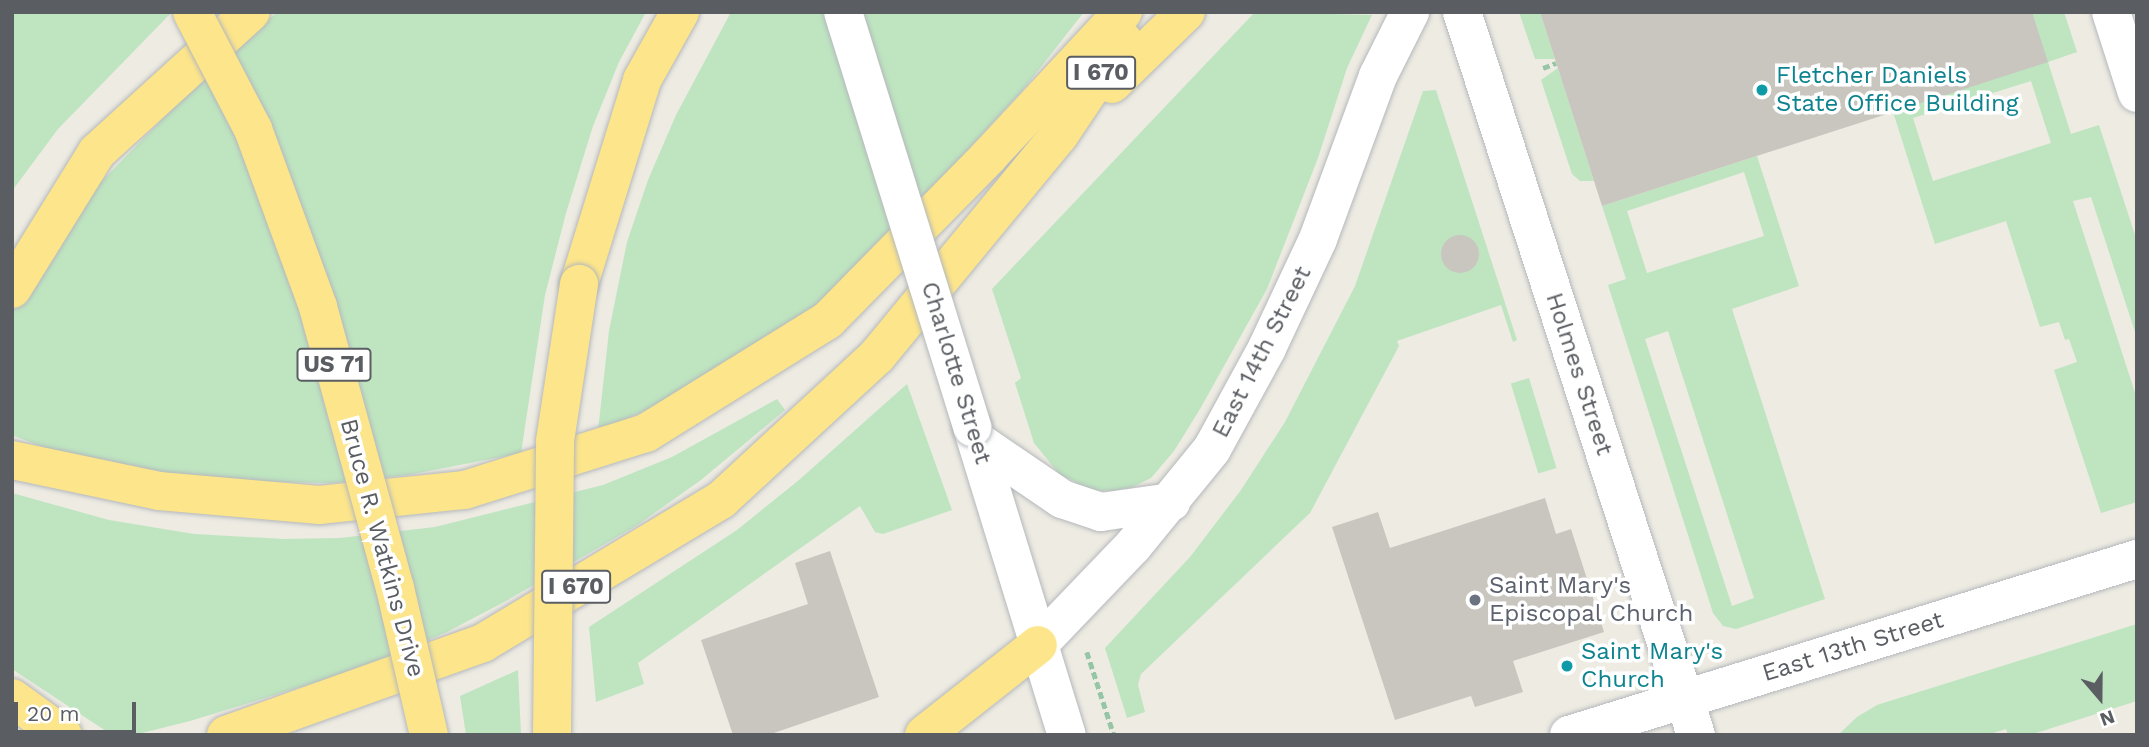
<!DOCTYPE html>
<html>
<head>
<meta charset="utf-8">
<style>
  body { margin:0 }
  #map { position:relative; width:2149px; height:747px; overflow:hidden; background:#edebe2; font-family:"Work Sans",sans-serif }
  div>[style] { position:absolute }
  .green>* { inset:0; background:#bee5c0; transform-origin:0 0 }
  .building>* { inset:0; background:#c8c6bf }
  .round { border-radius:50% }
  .path>* { height:4.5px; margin-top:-2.25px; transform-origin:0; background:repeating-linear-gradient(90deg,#97c6a7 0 7px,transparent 0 10.5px) }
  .roads { filter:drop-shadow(0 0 2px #b5b8bc) drop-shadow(0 0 2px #b5b8bc) }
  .minor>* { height:38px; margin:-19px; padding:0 19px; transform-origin:19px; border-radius:19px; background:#fff }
  .tertiary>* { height:38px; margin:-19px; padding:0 19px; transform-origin:19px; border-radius:19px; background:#fff }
  .motorway>* { height:38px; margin:-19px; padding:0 19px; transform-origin:19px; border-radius:19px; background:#fce58a }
  .bridges { filter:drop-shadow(0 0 2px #b5b8bc) drop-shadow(0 0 2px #b5b8bc) }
  .tertiary-bridge>* { height:38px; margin:-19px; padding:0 19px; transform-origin:19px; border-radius:19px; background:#fff }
  .motorway-bridge>* { height:38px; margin:-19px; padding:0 19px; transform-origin:19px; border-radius:19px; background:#fce58a }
  .dots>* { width:19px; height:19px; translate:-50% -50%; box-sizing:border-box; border:4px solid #fff; border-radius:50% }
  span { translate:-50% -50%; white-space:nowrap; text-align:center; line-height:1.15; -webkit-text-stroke:7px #fff; paint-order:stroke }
  .shield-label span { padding:2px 5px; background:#fff; border:2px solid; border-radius:5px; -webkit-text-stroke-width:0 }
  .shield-label { font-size:23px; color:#5a5e63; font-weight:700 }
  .culture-label { font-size:24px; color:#0d838f }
  .left { translate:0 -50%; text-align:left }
  .street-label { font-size:24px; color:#5a5e63 }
  .worship-label { font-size:24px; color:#5b616d }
  .frame { position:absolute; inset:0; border:14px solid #5a5e63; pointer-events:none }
  .north { position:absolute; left:2065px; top:663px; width:70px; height:70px; -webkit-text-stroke:5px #fff; paint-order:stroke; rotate:160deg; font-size:19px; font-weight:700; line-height:28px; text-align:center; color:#5a5e63 }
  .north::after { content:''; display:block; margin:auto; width:24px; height:32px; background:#5a5e63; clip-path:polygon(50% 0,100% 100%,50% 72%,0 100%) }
  .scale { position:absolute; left:14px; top:702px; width:122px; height:32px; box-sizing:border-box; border:4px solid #5a5e63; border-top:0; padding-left:9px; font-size:21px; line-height:24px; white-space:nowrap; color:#5a5e63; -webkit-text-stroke:5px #fff; paint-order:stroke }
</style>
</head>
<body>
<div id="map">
  <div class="green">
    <i style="clip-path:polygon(12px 12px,172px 12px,58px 129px,12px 191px)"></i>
    <i style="clip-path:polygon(277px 12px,646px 12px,619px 62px,593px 126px,566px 213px,545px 295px,521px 453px,408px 475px,333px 483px,266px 482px,193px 477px,117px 465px,45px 448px,12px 435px,12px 313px,50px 250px,98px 185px,179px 102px)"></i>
    <i style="clip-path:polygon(731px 12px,1084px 12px,1022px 91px,892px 233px,817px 306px,656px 406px,598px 431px,609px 331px,627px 242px,648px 180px,676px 115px)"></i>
    <i style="clip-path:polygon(1255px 12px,1372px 15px,1347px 68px,1318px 158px,1267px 289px,1200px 409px,1174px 451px,1151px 478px,1131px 488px,1112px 491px,1074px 490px,1076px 482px,1060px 475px,1034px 443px,1015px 383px,1021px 378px,992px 289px)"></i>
    <i style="clip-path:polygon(1519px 12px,1540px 12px,1555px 59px,1535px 59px)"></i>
    <i style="clip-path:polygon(evenodd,2032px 12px,2064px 12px,2077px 52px,2048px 62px,2071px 134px,2099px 125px,2137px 241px,2137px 338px,2091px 197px,2073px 201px,2137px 399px,2137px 502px,2101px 513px,2054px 370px,2077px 362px,2069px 339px,2065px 340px,2059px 322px,2040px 327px,2006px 221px,1935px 244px,1893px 112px,2032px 12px,2031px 81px,2051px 143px,1933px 181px,1913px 118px,2031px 81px)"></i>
    <i style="clip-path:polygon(1558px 68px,1594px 181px,1580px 181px,1572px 174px,1541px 80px)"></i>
    <i style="clip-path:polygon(1436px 90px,1517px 340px,1513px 342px,1501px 305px,1397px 341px,1399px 346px,1310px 513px,1141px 674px,1138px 685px,1145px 712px,1127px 718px,1105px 648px,1190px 557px,1241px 490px,1285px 422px,1355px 286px,1423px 91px)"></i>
    <i style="clip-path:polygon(evenodd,1757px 156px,1799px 286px,1732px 309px,1825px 599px,1736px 629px,1723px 626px,1713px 613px,1608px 285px,1626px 279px,1602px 206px,1757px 156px,1744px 172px,1764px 236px,1647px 273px,1627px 211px,1744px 172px,1757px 156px,1668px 331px,1754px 598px,1732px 606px,1645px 339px,1668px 331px)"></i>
    <i style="left:1529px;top:378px;width:94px;height:19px;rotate:73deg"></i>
    <i style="clip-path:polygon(907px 384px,952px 510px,883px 534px,875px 532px,860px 506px,638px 663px,644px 684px,596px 702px,589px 627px,737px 530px,799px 480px)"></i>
    <i style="clip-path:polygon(777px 399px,785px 410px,701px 480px,636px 526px,506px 601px,447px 632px,359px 669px,190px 721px,142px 733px,112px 735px,12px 669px,12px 493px,109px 520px,194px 534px,284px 539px,340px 538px,435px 527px,603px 485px,672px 457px)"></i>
    <i style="clip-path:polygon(2137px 624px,2137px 701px,2030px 735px,2008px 735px,2006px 729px,1987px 735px,1838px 735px,1857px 717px,1877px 705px)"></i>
    <i style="clip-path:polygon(518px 670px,521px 735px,466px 735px,460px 696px)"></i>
  </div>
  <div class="building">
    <i style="clip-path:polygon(1540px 12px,2032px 12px,2048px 62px,1602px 206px)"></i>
    <i class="round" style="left:1441px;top:235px;width:38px;height:38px"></i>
    <i style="clip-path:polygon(1545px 498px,1556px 534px,1571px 529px,1604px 632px,1513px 661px,1523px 692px,1475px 707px,1471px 696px,1395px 720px,1332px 527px,1378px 512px,1390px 548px)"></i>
    <i style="clip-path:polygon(830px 551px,879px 697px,768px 735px,733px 735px,701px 640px,808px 604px,795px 563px)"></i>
  </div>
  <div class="path">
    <i style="left:1543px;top:68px;width:14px;rotate:-21deg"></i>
    <i style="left:1087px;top:652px;width:87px;rotate:72deg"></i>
  </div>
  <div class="roads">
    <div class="minor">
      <i style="left:2111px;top:12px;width:85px;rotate:72.2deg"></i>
    </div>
    <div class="tertiary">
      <i style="left:1462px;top:12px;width:760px;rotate:72.07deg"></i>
      <i style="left:972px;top:427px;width:322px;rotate:72.9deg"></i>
      <i style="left:977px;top:441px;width:103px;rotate:34.3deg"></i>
      <i style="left:1062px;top:499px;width:41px;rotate:18.4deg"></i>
      <i style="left:1101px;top:512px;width:71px;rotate:-8.1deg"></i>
      <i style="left:1038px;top:645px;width:137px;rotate:-46.2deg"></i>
      <i style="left:1133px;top:546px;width:125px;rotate:-50.8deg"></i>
      <i style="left:1212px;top:449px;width:115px;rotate:-61.4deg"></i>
      <i style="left:1267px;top:348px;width:120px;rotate:-64.9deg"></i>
      <i style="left:1318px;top:239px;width:174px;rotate:-69.8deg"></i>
      <i style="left:1378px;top:76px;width:72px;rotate:-63.4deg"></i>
      <i style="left:1569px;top:735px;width:595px;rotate:-17.22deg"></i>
    </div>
    <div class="motorway">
      <i style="left:1112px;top:84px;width:103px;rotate:-44.2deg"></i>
      <i style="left:579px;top:284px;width:214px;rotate:-72.8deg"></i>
      <i style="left:642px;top:80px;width:78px;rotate:-60.8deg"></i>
      <i style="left:12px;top:289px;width:161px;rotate:-58.2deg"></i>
      <i style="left:97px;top:152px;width:208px;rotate:-42.3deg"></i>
      <i style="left:12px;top:460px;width:150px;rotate:11.9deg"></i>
      <i style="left:159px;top:491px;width:161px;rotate:5deg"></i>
      <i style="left:319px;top:505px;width:147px;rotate:-5.9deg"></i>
      <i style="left:465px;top:490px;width:190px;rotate:-17.5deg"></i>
      <i style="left:646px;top:433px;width:214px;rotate:-31.8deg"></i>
      <i style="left:828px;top:320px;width:230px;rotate:-45.5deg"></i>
      <i style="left:989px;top:156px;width:197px;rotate:-47.1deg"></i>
      <i style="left:12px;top:698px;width:63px;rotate:36deg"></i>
      <i style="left:226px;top:735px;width:273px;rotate:-19.7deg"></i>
      <i style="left:483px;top:643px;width:278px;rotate:-31deg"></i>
      <i style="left:721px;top:500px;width:212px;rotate:-42.7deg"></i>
      <i style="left:877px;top:356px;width:288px;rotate:-50.5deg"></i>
      <i style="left:1060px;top:134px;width:113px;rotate:-56.2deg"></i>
      <i style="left:924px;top:735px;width:145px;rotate:-38.3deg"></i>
    </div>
  </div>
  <div class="bridges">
    <div class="tertiary-bridge">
      <i style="left:843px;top:12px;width:435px;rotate:72.7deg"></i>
    </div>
    <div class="motorway-bridge">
      <i style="left:192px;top:12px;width:132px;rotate:62.5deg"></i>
      <i style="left:253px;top:129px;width:189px;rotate:69.9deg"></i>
      <i style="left:318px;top:307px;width:291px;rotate:74.7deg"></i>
      <i style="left:395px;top:588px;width:151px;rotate:77deg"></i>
      <i style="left:552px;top:735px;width:294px;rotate:-89.4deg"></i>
      <i style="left:555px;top:441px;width:159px;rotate:-81.3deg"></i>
    </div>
  </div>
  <div class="dots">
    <i style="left:1762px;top:90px;background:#0f9aa8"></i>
    <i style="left:1475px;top:600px;background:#6b7280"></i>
    <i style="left:1567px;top:666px;background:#0f9aa8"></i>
  </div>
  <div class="shield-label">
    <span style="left:1101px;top:73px">I 670</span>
    <span style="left:334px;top:365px">US 71</span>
    <span style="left:576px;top:587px">I 670</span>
  </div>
  <div class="culture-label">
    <span class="left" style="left:1776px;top:90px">Fletcher Daniels<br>State Office Building</span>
    <span class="left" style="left:1581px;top:666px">Saint Mary's<br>Church</span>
  </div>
  <div class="street-label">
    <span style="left:1262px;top:352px;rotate:-63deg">East 14th Street</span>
    <span style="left:956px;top:373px;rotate:73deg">Charlotte Street</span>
    <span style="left:1579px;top:374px;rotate:72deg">Holmes Street</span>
    <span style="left:382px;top:548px;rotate:75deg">Bruce R. Watkins Drive</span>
    <span style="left:1853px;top:647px;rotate:-17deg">East 13th Street</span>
  </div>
  <div class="worship-label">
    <span class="left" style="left:1489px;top:600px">Saint Mary's<br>Episcopal Church</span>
  </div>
  <div class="frame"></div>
  <div class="north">N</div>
  <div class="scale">20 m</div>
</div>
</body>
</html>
